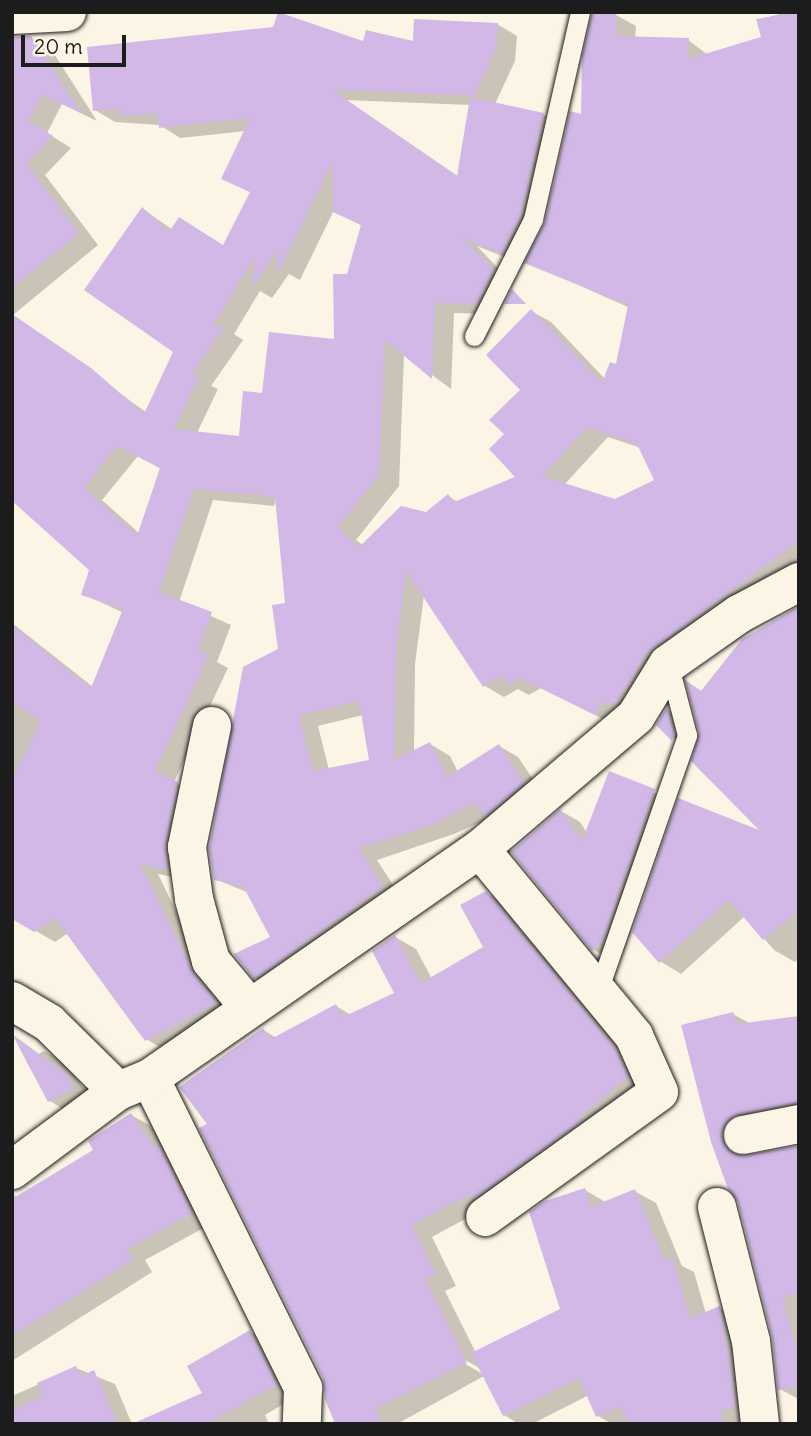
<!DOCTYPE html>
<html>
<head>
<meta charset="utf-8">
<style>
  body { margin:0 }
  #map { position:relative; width:811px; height:1436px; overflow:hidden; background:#fcf5e5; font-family:Delius,sans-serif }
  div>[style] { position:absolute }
  .shadow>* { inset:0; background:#0003 }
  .building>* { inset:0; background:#d1b8e6 }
  .roads { filter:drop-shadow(0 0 2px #1c1c1c) drop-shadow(0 0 2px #1c1c1c) }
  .lane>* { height:19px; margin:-9.5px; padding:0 9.5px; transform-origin:9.5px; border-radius:9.5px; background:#fcf5e5 }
  .street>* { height:38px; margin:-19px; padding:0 19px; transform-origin:19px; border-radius:19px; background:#fcf5e5 }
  span { translate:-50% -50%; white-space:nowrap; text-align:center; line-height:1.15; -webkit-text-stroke:7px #fcf5e5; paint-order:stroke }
  .frame { position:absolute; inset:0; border:14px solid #1c1c1c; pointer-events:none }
  .scale { position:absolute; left:21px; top:35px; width:105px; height:32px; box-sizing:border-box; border:4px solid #1c1c1c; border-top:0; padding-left:9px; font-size:21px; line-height:24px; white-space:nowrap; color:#1c1c1c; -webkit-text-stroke:5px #fcf5e5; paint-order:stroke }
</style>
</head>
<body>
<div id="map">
  <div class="shadow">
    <i style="clip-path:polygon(evenodd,787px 12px,799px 12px,799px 566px,615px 725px,541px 688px,529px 695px,518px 689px,504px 697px,485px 686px,424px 595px,415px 664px,414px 752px,430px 744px,450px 756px,458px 772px,499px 746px,518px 757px,543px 794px,454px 834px,377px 860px,402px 899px,275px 989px,255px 978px,272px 938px,249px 893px,215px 879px,279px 650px,287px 605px,276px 498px,274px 506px,213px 500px,179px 602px,231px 625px,217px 662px,228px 668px,174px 782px,197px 795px,187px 880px,158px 874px,213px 988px,235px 1014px,166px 1051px,146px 1039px,68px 933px,55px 942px,12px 917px,12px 623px,93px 687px,124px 613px,83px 594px,91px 570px,12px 488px,12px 43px,31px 38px,51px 49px,97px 121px,62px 104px,47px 133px,71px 148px,45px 175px,98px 245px,13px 315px,147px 413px,175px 352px,143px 209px,173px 230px,224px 246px,252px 193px,223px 178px,246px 131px,180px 138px,160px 125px,115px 122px,95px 110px,364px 43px,415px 44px,497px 24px,517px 36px,515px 61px,495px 104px,544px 115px,563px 126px,541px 226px,522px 264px,477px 246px,512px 283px,497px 314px,454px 313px,451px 389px,404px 354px,399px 486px,356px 540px,363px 545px,426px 514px,448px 496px,458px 502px,518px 477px,506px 434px,522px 390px,531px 311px,551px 322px,605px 379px,617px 366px,630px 308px,527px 262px,547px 223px,616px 15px,636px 26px,635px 39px,688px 40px,708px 55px,763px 39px,758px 20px,787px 12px,346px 100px,470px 105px,459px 177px,346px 100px,787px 12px,334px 210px,362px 226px,336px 341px,264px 395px,241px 438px,197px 433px,218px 389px,211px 386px,243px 340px,234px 334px,260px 291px,272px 298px,289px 274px,300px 280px,334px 210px,787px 12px,608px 437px,641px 448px,656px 481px,615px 501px,564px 485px,608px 437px,787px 12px,138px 456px,161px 469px,140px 534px,102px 500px,138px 456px,787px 12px,363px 715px,371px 761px,329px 770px,318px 726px,363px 715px)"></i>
    <i style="clip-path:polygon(799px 606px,799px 959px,795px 962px,774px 950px,745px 916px,681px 974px,660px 961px,767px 838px,701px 733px,688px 683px,703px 692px,752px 634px)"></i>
    <i style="clip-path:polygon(668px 710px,677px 715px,682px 745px,658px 725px)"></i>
    <i style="clip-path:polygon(610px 773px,673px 802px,613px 961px,594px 950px,513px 852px,561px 811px,580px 822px,587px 833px)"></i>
    <i style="clip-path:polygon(evenodd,486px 893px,507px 905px,636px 1061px,648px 1089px,489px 1206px,432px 1237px,456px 1286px,445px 1291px,476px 1353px,562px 1309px,585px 1190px,607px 1203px,634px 1191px,656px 1203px,682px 1266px,694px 1272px,706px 1314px,719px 1308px,740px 1320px,756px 1417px,740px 1424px,612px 1424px,598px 1416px,589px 1395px,532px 1424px,519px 1424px,504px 1415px,484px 1376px,397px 1424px,337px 1424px,324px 1378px,209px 1125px,263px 1030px,277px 1038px,336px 1006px,351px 1015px,396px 993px,395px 937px,416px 949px,432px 979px,486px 948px,486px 893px,460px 1357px,481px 1369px,481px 1373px,458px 1360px,460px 1357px)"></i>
    <i style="clip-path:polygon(733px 1014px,751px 1024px,799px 1018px,799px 1118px,739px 1150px,745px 1156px,799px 1148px,798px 1399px,780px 1389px,774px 1335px,740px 1201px,713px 1141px)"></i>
    <i style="clip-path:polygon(44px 1051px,64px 1062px,92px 1099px,70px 1113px,50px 1101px,26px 1061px)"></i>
    <i style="clip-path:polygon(131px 1115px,151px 1126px,211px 1224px,145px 1260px,152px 1272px,12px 1361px,12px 1192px,17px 1198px,96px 1151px)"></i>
    <i style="clip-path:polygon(250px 1332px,271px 1344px,297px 1396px,265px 1415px,269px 1424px,179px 1424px)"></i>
    <i style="clip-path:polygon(76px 1368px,115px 1384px,132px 1424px,12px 1424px,12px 1396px)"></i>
  </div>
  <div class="building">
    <i style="clip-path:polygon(evenodd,278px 12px,363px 41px,366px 30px,413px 41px,414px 19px,498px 23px,496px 49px,474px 96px,331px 89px,457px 176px,470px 97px,544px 113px,521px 215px,502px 254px,463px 238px,494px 270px,477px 304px,435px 303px,432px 379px,385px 340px,379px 475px,338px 527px,359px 547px,401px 506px,426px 512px,448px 494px,454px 502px,515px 477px,489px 449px,504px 434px,489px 420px,520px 390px,486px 355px,531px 309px,602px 383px,610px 362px,616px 364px,628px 305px,524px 263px,545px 222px,570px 111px,581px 114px,582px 56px,592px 13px,616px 13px,616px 36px,689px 38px,688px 59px,761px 37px,756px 19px,799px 12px,799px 541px,647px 653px,615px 705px,601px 702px,595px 715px,520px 678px,508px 685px,502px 675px,483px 687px,406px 571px,396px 652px,394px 760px,430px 742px,447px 777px,499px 744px,524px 783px,485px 816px,475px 803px,434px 824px,359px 848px,383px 887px,254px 979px,234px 954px,270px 937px,243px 886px,214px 880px,209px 848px,243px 667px,278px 649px,272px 605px,285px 603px,275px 497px,258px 496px,257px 488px,254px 495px,194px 489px,159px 592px,212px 612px,198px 650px,209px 655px,155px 771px,178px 782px,166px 843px,168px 870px,140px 864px,194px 974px,217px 1003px,145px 1041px,55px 918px,34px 932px,12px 919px,12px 781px,40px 721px,12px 701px,12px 625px,91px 688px,123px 609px,81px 595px,89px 570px,12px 501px,12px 314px,91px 368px,144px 414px,173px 352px,84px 290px,142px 207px,169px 232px,179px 217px,223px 245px,250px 192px,221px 179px,250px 118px,159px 128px,157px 113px,121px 117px,120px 108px,93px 111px,87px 47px,273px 27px,278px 12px,332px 163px,333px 212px,361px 225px,347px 274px,333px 274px,334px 339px,269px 332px,262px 393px,243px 391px,239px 436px,174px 429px,199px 376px,192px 373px,225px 327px,213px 326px,255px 256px,252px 288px,278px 250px,276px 269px,280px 270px,332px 163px,278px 12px,588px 427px,637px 444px,654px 480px,615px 499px,542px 476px,588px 427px,278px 12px,117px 446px,160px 468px,137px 536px,84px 488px,117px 446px,278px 12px,359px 701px,369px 760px,313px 771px,299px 715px,359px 701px)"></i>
    <i style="clip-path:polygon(31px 36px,81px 113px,42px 95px,28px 120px,53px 136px,26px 163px,79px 233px,12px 288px,12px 37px)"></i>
    <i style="clip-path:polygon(512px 289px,526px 304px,504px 304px)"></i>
    <i style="clip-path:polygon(799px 607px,799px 911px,763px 940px,729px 900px,659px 963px,632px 932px,678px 798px,759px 830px,691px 761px,699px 733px,685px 680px,701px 691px,742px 639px)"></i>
    <i style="clip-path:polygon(667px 707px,674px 734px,672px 741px,656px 725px)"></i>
    <i style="clip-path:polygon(609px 771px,655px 789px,603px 939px,592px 951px,511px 852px,560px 809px,582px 841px)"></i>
    <i style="clip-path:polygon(486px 891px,615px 1048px,628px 1076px,578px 1119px,581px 1121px,473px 1199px,470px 1194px,412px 1225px,436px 1274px,425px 1279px,467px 1363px,375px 1409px,382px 1424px,335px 1424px,325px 1399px,323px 1378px,199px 1128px,207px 1124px,179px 1087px,263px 1028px,271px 1039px,336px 1004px,343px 1017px,394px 993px,372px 951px,395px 935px,421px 983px,483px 947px,460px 905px)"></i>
    <i style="clip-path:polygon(733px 1012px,737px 1024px,799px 1016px,799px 1103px,738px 1114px,723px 1127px,721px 1139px,737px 1156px,799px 1146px,799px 1293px,782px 1297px,799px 1359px,799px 1386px,778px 1390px,772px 1336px,738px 1202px,728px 1189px,711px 1142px,681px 1025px)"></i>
    <i style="clip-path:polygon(12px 1034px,65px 1073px,74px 1088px,48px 1102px)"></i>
    <i style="clip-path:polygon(131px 1113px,155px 1149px,160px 1147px,192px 1213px,127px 1249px,133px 1260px,12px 1336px,12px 1199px,93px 1150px,88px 1141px)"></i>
    <i style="clip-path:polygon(585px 1188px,591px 1207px,635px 1189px,665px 1261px,673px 1258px,690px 1318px,720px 1306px,736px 1405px,720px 1412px,724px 1424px,628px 1424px,621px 1407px,596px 1417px,579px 1378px,503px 1416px,471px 1353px,560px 1309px,529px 1212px,545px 1201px)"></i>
    <i style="clip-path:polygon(250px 1330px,277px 1384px,207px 1424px,132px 1424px,202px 1393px,187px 1366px)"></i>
    <i style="clip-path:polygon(76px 1366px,81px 1376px,94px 1370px,118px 1424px,12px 1424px,12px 1410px,43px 1396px,37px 1383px)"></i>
  </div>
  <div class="roads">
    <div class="lane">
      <i style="left:474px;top:336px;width:131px;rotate:-63.2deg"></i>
      <i style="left:533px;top:219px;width:212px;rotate:-77.2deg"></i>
      <i style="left:598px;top:991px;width:271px;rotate:-70.8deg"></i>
      <i style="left:687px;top:735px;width:71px;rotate:-104.6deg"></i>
    </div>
    <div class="street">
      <i style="left:12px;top:15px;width:55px;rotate:-3.1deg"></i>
      <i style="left:212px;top:726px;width:124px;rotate:101.7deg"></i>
      <i style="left:187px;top:847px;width:52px;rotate:82.3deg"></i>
      <i style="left:194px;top:899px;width:64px;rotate:74.7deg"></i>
      <i style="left:211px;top:961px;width:60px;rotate:50.4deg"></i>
      <i style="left:480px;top:849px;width:242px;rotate:50.5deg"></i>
      <i style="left:634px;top:1036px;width:61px;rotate:65.9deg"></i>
      <i style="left:659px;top:1092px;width:214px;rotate:144.3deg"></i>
      <i style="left:12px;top:1001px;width:43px;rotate:30.7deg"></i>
      <i style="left:49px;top:1023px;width:97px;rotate:44.6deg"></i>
      <i style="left:150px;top:1078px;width:346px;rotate:63.7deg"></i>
      <i style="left:303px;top:1388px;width:36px;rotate:92deg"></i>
      <i style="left:743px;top:1135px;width:57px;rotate:-11.1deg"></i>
      <i style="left:12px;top:1170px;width:132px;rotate:-36.7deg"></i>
      <i style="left:118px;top:1091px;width:35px;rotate:-22deg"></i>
      <i style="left:150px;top:1078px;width:402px;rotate:-34.8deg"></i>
      <i style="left:480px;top:849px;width:205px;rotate:-40.4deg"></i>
      <i style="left:636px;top:716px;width:61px;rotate:-58.4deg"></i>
      <i style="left:668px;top:664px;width:87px;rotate:-35.2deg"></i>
      <i style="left:739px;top:614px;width:68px;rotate:-28.1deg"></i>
      <i style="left:717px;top:1207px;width:138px;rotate:75.8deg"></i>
      <i style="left:751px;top:1341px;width:83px;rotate:83.8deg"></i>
    </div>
  </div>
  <div class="frame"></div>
  <div class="scale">20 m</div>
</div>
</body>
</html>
